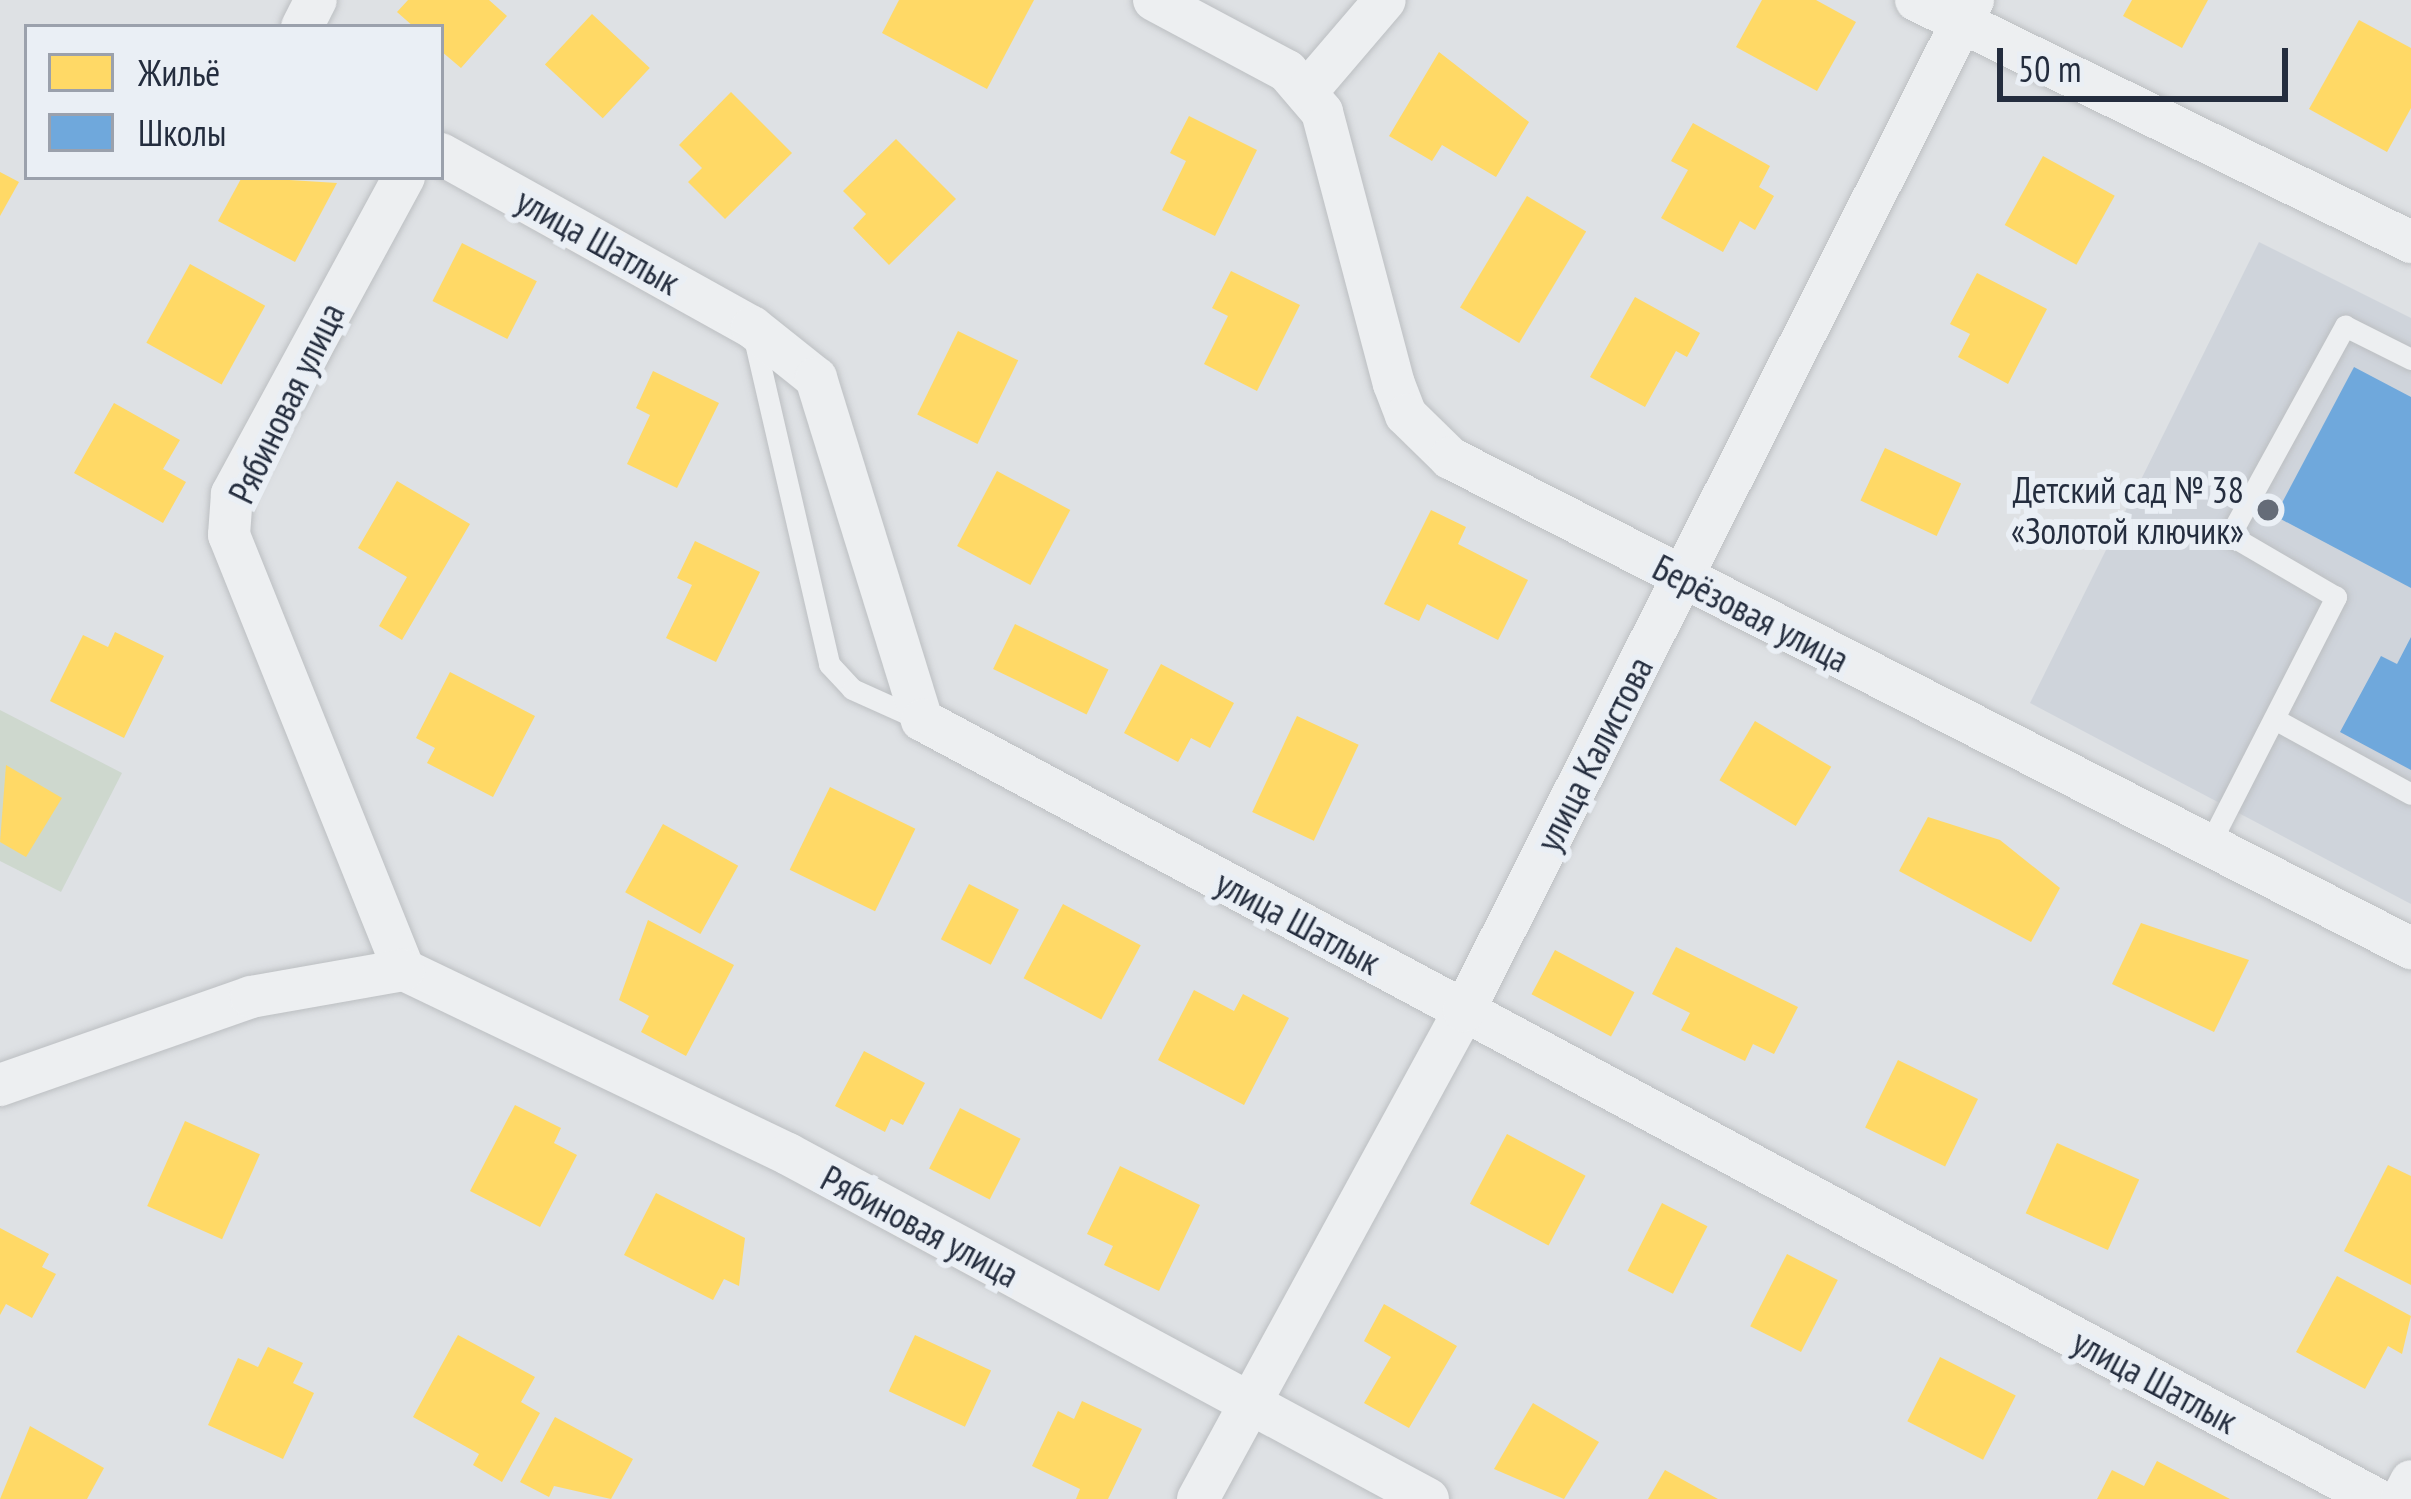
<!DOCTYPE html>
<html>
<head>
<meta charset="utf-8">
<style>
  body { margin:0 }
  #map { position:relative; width:2411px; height:1499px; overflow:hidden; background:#dee1e4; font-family:"PT Sans Narrow",sans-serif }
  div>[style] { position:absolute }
  .built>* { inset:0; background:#cfd4db }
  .green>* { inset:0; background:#ced8ce }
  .homes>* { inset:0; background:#ffd966; transform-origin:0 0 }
  .schools>* { inset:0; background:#6fa8dc }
  .roads { filter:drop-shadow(0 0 3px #bcbfc2) drop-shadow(0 0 3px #bcbfc2) }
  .service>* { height:21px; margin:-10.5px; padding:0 10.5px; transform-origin:10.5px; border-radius:10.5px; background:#edeff1 }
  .minor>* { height:42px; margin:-21px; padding:0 21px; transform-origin:21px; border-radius:21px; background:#edeff1 }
  .dots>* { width:33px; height:33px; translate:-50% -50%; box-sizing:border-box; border:6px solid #eaeff5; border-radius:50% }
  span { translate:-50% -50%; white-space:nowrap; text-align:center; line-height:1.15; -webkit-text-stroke:12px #eaeff5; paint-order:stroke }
  .street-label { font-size:36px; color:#242d3e }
  .poi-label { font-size:36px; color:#242d3e }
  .right { translate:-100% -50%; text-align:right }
  .legend { position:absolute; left:24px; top:24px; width:420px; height:156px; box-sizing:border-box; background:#eaeff5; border:3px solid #9ba1ac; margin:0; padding:15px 21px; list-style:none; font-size:36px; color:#242d3e }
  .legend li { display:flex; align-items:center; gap:24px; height:60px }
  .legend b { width:60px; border:3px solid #9ba1ac }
  .scale { position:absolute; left:1997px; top:48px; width:291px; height:54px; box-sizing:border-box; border:6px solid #242d3e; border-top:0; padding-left:15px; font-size:36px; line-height:42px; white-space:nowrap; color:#242d3e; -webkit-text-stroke:9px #eaeff5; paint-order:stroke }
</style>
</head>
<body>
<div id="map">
  <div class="built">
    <i style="clip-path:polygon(2259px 242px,2411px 318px,2411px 904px,2030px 703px)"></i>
  </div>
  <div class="green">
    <i style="clip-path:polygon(0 710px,122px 773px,61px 892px,0 861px)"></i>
  </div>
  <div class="homes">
    <i style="clip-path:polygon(408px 0,489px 0,507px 16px,461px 68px,441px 51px,441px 27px,414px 27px,397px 12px)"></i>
    <i style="clip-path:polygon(899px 0,1034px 0,987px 89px,882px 33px)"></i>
    <i style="clip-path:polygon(1762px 0,1816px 0,1856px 22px,1817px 91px,1736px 47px)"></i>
    <i style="clip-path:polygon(2132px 0,2208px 0,2182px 48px,2123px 16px)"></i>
    <i style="left:592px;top:14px;width:79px;height:69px;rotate:43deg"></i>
    <i style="clip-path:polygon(2359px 20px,2411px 48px,2411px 108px,2387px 152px,2309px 109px)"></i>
    <i style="clip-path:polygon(1439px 52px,1529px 122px,1496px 177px,1442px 145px,1432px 161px,1389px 136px)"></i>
    <i style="clip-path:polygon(731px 92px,792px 153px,725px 219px,688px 182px,702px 168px,679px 145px)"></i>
    <i style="clip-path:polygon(1189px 116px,1257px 150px,1215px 236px,1162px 210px,1186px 161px,1170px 153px)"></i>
    <i style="clip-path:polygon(1693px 123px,1770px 166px,1759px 187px,1774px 196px,1755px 230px,1740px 221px,1723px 252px,1661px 218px,1688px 170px,1671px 161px)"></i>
    <i style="clip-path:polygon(896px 139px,956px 199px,889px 265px,853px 228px,866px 214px,843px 191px)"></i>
    <i style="left:2043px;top:156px;width:82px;height:79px;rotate:29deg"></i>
    <i style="clip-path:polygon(0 172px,19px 182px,0 216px)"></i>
    <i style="clip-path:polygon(242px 177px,337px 183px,295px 262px,218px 221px)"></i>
    <i style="left:1527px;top:196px;width:69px;height:130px;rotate:31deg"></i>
    <i style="left:462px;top:243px;width:84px;height:65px;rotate:27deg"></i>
    <i style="left:190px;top:264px;width:86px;height:90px;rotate:29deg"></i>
    <i style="clip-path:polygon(1231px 271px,1300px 305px,1257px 391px,1204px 364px,1228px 316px,1212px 308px)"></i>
    <i style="clip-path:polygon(1977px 273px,2047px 309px,2008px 384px,1958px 357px,1970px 334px,1950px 324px)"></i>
    <i style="clip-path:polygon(1635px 297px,1700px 333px,1687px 357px,1676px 351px,1645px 407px,1590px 377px)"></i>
    <i style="left:958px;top:331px;width:67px;height:93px;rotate:26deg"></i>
    <i style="clip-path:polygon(653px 371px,719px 403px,677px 488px,627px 464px,650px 415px,636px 408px)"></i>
    <i style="clip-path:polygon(114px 403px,180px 440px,163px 469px,186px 482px,163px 523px,74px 473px)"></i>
    <i style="left:1885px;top:448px;width:84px;height:58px;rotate:25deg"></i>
    <i style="left:997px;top:471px;width:83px;height:85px;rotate:28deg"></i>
    <i style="clip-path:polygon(397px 481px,470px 524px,402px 640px,379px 626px,407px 577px,358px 548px)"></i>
    <i style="clip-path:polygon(1431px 510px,1466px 527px,1458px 544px,1528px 580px,1498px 640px,1427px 604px,1419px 621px,1384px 604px)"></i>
    <i style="clip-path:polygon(695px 541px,760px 572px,716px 662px,666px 638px,692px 585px,677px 578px)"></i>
    <i style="left:1015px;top:624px;width:104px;height:50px;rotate:26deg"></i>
    <i style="clip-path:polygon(115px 632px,164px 656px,124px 738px,50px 701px,83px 635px,108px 647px)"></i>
    <i style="clip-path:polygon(1161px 664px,1234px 703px,1210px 748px,1191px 738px,1178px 762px,1124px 733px)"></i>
    <i style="clip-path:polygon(450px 672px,535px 716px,493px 797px,427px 763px,435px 748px,416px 738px)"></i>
    <i style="left:1297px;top:716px;width:68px;height:106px;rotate:25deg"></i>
    <i style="left:1755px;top:721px;width:89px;height:69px;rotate:31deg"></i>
    <i style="clip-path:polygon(6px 765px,62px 798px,26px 857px,0 842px)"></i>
    <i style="left:830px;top:787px;width:95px;height:92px;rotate:26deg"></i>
    <i style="clip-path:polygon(1928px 817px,2000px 840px,2060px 888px,2031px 942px,1899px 871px)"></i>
    <i style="left:663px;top:824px;width:86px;height:78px;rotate:29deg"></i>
    <i style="left:969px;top:884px;width:56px;height:62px;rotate:27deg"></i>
    <i style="left:1063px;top:904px;width:88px;height:84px;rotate:28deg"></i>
    <i style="clip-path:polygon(648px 920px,734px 965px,686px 1056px,641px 1032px,649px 1016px,619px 1000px)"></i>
    <i style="clip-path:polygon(2141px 923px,2249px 960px,2214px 1032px,2112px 984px)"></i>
    <i style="clip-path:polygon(1676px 947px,1798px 1007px,1774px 1054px,1753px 1044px,1745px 1061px,1681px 1030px,1690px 1013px,1652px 994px)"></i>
    <i style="left:1555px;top:950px;width:90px;height:50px;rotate:28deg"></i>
    <i style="clip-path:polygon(1194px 990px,1234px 1011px,1243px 994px,1289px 1018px,1244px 1105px,1158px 1060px)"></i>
    <i style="clip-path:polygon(864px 1051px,925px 1083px,903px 1125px,891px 1119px,885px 1132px,835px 1106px)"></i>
    <i style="left:1898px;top:1060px;width:89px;height:75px;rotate:26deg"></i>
    <i style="clip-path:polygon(515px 1105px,561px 1128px,554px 1143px,577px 1155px,540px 1227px,470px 1191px)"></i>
    <i style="left:960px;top:1108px;width:68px;height:68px;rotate:27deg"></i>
    <i style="left:185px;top:1121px;width:82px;height:93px;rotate:24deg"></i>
    <i style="left:1507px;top:1134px;width:89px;height:79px;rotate:28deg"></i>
    <i style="left:2057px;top:1143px;width:90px;height:77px;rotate:24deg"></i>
    <i style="clip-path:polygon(2388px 1165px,2411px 1176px,2411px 1285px,2344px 1251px)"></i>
    <i style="clip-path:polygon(1120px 1166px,1200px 1205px,1159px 1291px,1104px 1265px,1113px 1246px,1087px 1234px)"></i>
    <i style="clip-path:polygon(656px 1193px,745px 1238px,739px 1286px,724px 1279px,713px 1300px,624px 1255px)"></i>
    <i style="left:1662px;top:1203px;width:51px;height:76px;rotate:27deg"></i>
    <i style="clip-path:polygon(0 1228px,49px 1254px,42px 1267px,56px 1274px,32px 1318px,6px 1304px,0 1315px)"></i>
    <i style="left:1787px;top:1254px;width:57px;height:81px;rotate:27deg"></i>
    <i style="clip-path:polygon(2337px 1276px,2411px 1316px,2402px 1354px,2388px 1346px,2365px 1389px,2296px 1352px)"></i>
    <i style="clip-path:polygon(1384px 1304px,1457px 1346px,1409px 1428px,1364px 1403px,1391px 1357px,1364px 1341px)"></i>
    <i style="clip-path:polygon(458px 1335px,535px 1377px,521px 1402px,540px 1413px,502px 1482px,473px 1465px,479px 1454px,413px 1417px)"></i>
    <i style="left:915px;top:1335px;width:84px;height:62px;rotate:25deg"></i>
    <i style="clip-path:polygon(268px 1347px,303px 1363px,293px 1383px,314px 1393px,283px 1459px,208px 1425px,238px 1358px,258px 1367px)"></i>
    <i style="left:1940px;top:1357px;width:85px;height:72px;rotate:27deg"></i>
    <i style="clip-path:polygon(1082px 1401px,1142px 1429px,1108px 1499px,1076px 1499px,1080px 1489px,1032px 1466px,1058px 1411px,1074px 1419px)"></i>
    <i style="clip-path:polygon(1533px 1403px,1599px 1442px,1564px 1499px,1494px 1469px)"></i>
    <i style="clip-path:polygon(555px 1417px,633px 1459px,611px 1499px,554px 1486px,549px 1497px,520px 1482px)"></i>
    <i style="clip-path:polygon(30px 1426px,104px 1468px,87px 1499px,0 1499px)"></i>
    <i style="clip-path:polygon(2157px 1461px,2230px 1499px,2097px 1499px,2112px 1470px,2144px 1486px)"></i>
    <i style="clip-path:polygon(1665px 1470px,1718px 1499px,1648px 1499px)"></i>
  </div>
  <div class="schools">
    <i style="clip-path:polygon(2354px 367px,2411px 397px,2411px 588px,2275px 516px)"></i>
    <i style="clip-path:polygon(2411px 637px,2411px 770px,2340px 732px,2381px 656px,2397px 664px)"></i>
  </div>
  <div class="roads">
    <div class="service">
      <i style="left:753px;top:334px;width:339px;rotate:77deg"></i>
      <i style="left:829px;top:664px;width:34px;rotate:47deg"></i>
      <i style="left:852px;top:689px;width:76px;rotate:24.2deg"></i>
      <i style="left:2280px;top:722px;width:149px;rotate:28.8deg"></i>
      <i style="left:2209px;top:845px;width:279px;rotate:-62.9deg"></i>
      <i style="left:2336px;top:597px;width:123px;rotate:-149.7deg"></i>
      <i style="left:2230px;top:535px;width:239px;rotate:-61.2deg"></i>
      <i style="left:2345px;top:326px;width:74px;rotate:26.6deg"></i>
    </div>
    <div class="minor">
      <i style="left:1154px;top:0;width:151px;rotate:28.1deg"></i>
      <i style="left:1287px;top:71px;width:54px;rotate:49.5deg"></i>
      <i style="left:1322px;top:112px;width:281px;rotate:75.2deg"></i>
      <i style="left:1394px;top:384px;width:33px;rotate:69deg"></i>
      <i style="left:1406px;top:415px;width:62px;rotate:44.3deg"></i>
      <i style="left:1450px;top:458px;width:1079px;rotate:27.02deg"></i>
      <i style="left:1916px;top:0;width:551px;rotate:26.05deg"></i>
      <i style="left:302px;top:27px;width:30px;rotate:-63deg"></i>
      <i style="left:1308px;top:90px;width:118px;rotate:-49.5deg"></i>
      <i style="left:441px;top:154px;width:356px;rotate:29.1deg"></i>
      <i style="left:752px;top:327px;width:82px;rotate:38.6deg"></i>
      <i style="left:816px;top:378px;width:358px;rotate:72.8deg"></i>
      <i style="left:922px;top:720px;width:1650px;rotate:28.18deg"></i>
      <i style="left:404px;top:177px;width:361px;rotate:118.5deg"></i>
      <i style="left:232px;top:494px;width:41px;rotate:94.2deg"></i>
      <i style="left:229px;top:535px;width:469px;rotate:68.1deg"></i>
      <i style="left:404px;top:970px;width:426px;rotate:25.6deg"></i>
      <i style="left:788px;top:1154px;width:727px;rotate:28.33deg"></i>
      <i style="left:0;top:1085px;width:266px;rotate:-19.3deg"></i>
      <i style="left:251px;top:997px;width:155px;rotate:-10deg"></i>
      <i style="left:1198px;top:1499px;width:556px;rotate:-61.41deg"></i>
      <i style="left:1464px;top:1011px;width:1132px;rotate:-63.28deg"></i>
      <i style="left:2402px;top:1499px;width:20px;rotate:-63deg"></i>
    </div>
  </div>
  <div class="dots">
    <i style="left:2268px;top:510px;background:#656c78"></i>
  </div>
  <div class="street-label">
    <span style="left:598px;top:241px;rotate:29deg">улица Шатлык</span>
    <span style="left:286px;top:403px;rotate:-64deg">Рябиновая улица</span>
    <span style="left:1751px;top:613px;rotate:27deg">Берёзовая улица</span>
    <span style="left:1594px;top:754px;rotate:-63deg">улица Калистова</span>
    <span style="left:1298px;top:922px;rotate:28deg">улица Шатлык</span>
    <span style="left:920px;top:1226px;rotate:28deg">Рябиновая улица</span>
    <span style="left:2155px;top:1381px;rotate:28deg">улица Шатлык</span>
  </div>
  <div class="poi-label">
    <span class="right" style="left:2244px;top:510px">Детский сад № 38<br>«Золотой ключик»</span>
  </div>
  <ul class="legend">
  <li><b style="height:33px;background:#ffd966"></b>Жильё</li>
  <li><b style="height:33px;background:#6fa8dc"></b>Школы</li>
  </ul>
  <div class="scale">50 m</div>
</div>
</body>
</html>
